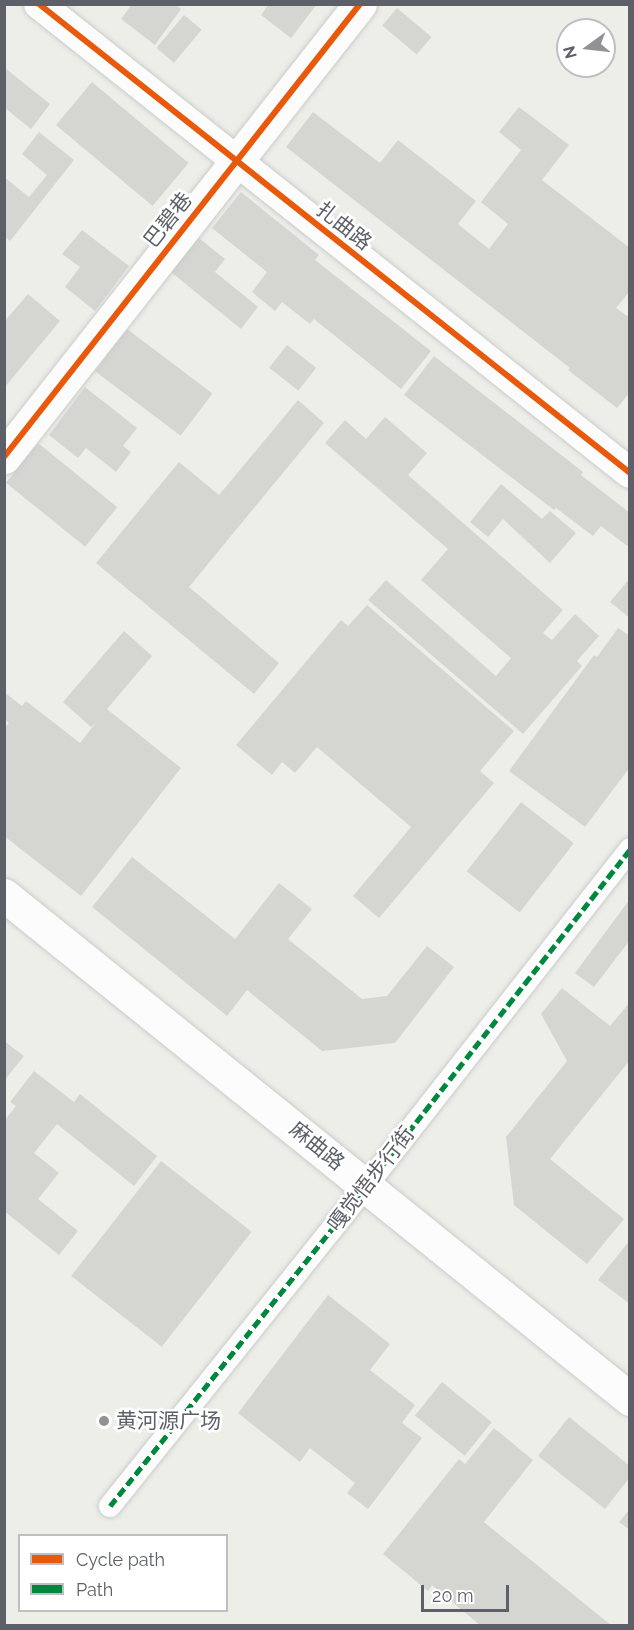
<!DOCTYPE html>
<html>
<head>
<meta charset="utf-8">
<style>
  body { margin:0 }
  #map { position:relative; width:634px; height:1630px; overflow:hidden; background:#eeeee9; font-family:Raleway,"Noto Sans SC",sans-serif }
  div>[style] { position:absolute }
  .building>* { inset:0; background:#d5d5d2; transform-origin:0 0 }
  .roads { filter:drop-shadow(0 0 2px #cbcccb) drop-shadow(0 0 2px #cbcccb) }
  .pedestrian>* { height:22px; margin:-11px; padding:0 11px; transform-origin:11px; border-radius:11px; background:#fcfcfc }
  .minor>* { height:30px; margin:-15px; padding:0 15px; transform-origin:15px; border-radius:15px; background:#fcfcfc }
  .tertiary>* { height:33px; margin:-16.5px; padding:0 16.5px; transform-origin:16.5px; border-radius:16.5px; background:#fcfcfc }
  .secondary>* { height:33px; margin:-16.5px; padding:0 16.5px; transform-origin:16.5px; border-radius:16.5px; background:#fcfcfc }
  .quiet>* { height:4.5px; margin-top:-2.25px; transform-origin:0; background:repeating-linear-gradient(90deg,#00873e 0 9px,transparent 0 13.5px) }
  .cycleway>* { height:6px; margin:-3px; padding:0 3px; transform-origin:3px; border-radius:3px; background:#e8590c }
  .dots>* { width:16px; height:16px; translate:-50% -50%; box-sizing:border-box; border:3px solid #fff; border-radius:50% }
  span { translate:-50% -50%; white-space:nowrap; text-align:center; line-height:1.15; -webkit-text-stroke:5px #fff; paint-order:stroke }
  .street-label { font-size:21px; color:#5d6068 }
  .poi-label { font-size:21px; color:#5d6068 }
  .left { translate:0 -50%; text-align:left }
  .frame { position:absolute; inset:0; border:6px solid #5d6068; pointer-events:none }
  .legend { position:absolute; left:18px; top:1534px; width:210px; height:78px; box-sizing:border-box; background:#fff; border:2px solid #bebfc3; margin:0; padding:8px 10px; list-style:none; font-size:18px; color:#5d6068 }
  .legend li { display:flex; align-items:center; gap:12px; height:30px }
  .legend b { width:30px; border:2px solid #bebfc3 }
  .north { position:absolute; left:556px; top:18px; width:60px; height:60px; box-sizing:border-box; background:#fff; border:2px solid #bebfc3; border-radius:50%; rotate:255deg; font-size:16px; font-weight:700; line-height:24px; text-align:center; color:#5d6068 }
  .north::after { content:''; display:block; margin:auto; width:21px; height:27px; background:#909295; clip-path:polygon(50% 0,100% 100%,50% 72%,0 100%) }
  .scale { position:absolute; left:421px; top:1585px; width:88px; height:27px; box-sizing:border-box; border:3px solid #5d6068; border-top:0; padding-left:8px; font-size:18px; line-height:21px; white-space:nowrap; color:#5d6068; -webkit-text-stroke:4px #fff; paint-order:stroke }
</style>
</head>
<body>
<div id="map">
  <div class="building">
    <i style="clip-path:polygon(132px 4px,175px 4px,181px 9px,155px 45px,121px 19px)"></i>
    <i style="clip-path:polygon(269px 4px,317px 4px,291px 38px,261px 15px)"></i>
    <i style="left:397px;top:8px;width:45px;height:23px;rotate:40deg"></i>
    <i style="left:184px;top:15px;width:23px;height:43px;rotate:40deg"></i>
    <i style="clip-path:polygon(5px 68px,50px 104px,31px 129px,5px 108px)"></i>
    <i style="left:92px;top:82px;width:126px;height:56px;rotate:40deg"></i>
    <i style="clip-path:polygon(519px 107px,569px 145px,542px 180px,630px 248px,630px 291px,616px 308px,630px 318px,630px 392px,617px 408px,568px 370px,570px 368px,286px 147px,313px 112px,380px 163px,398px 140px,476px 201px,458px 224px,489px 249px,508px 224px,481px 202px,521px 150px,499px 132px)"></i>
    <i style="clip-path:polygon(39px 132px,74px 160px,10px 241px,4px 236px,4px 177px,29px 197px,47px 175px,22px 154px)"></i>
    <i style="clip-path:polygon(241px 192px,319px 255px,315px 260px,431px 351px,401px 389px,314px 319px,310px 324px,282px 302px,275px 311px,252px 292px,267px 272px,212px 228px)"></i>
    <i style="clip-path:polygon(82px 230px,129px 266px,95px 311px,65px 287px,80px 267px,62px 254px)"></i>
    <i style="clip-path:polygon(199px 238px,225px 259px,215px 272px,258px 307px,241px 329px,171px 272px)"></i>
    <i style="clip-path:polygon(28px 294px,60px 321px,4px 388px,4px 322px)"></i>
    <i style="left:127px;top:329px;width:107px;height:53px;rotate:37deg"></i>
    <i style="left:287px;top:345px;width:37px;height:29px;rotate:38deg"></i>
    <i style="clip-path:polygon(434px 356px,583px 472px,581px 475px,630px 513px,630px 548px,601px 526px,593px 536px,556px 508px,554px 510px,404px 395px)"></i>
    <i style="clip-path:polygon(85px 387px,137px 428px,123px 446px,131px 452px,116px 472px,86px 448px,78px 458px,49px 435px)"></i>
    <i style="clip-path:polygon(298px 400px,324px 423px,189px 587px,279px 663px,254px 694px,96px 563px,179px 462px,219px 495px)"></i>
    <i style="clip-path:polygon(385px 417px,427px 453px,408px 475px,563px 610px,543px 633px,552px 640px,575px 614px,599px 636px,577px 661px,582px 666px,523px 734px,368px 600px,386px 580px,496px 676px,511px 658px,421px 580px,448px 549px,325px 443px,345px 420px,366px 439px)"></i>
    <i style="left:38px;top:443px;width:102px;height:51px;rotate:39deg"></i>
    <i style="clip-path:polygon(501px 484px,542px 519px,550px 511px,576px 533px,550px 563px,503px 519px,488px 537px,470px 522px)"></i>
    <i style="clip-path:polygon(630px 578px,630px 618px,610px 602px)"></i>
    <i style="clip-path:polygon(367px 605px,514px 731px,480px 771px,494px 783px,379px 918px,353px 896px,411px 827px,317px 747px,295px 773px,282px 762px,272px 775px,236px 745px,341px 620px,348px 626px)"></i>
    <i style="clip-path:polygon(618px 628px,630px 636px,630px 767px,585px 827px,509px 771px,594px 655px,597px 657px)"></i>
    <i style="clip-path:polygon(124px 631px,152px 656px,107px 709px,181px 768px,81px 896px,4px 836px,4px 728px,9px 723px,4px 719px,4px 692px,22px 706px,26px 701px,80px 743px,97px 721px,91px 727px,63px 702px)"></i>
    <i style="left:521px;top:802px;width:67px;height:88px;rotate:38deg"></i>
    <i style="clip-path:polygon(132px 857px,235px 939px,279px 883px,312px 909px,288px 939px,362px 999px,387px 996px,427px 946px,454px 967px,395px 1043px,322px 1051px,247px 990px,227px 1016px,92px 907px)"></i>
    <i style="clip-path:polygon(630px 899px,630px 940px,594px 987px,575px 973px)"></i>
    <i style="clip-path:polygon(562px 988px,610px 1026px,630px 1002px,630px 1060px,550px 1159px,624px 1219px,587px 1264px,514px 1205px,506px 1137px,567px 1061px,541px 1014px)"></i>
    <i style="clip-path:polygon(4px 1041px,24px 1056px,4px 1081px)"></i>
    <i style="clip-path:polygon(34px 1071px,74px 1102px,80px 1094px,157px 1156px,134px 1186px,57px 1124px,34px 1153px,59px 1173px,38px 1199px,78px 1231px,59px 1255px,4px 1211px,4px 1121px,16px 1106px,10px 1102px)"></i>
    <i style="left:161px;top:1161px;width:115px;height:146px;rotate:38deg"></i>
    <i style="clip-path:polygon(630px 1240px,630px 1304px,598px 1280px)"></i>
    <i style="clip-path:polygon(328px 1295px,390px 1344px,370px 1370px,415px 1405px,402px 1423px,422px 1438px,368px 1509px,347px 1493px,355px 1483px,310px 1448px,300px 1462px,238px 1413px)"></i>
    <i style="left:442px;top:1382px;width:64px;height:43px;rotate:39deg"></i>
    <i style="clip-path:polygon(569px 1417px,630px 1466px,630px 1477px,605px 1509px,538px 1456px)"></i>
    <i style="clip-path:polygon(494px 1428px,533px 1460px,484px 1522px,612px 1626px,481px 1626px,432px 1585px,428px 1591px,383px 1554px,459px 1459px,465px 1464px)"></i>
    <i style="clip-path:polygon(630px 1509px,630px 1530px,619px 1522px)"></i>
  </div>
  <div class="roads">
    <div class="pedestrian">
      <i style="left:110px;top:1506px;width:410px;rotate:-51.3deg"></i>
      <i style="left:366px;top:1186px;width:428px;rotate:-51.9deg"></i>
    </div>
    <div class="minor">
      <i style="left:39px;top:4px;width:754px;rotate:38.43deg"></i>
    </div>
    <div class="tertiary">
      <i style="left:4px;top:457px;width:576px;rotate:-51.84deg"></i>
    </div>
    <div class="secondary">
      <i style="left:4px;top:895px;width:804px;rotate:38.84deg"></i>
    </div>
  </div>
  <div class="quiet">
    <i style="left:110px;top:1506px;width:410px;rotate:-51.3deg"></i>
    <i style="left:366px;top:1186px;width:428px;rotate:-51.9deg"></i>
  </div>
  <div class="cycleway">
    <i style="left:39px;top:4px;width:754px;rotate:38.43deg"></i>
    <i style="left:4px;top:457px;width:576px;rotate:-51.84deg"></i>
  </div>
  <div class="dots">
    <i style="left:104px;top:1421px;background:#909295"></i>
  </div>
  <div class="street-label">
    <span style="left:168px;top:220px;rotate:-52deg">巴碧巷</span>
    <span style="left:344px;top:226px;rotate:38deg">扎曲路</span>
    <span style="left:317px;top:1146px;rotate:39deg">麻曲路</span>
    <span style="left:371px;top:1179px;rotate:-52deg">嘎觉悟步行街</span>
  </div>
  <div class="poi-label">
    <span class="left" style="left:116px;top:1421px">黄河源广场</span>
  </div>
  <div class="frame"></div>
  <ul class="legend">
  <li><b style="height:8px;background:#e8590c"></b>Cycle path</li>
  <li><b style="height:8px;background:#00873e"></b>Path</li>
  </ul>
  <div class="north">N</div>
  <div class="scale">20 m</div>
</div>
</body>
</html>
